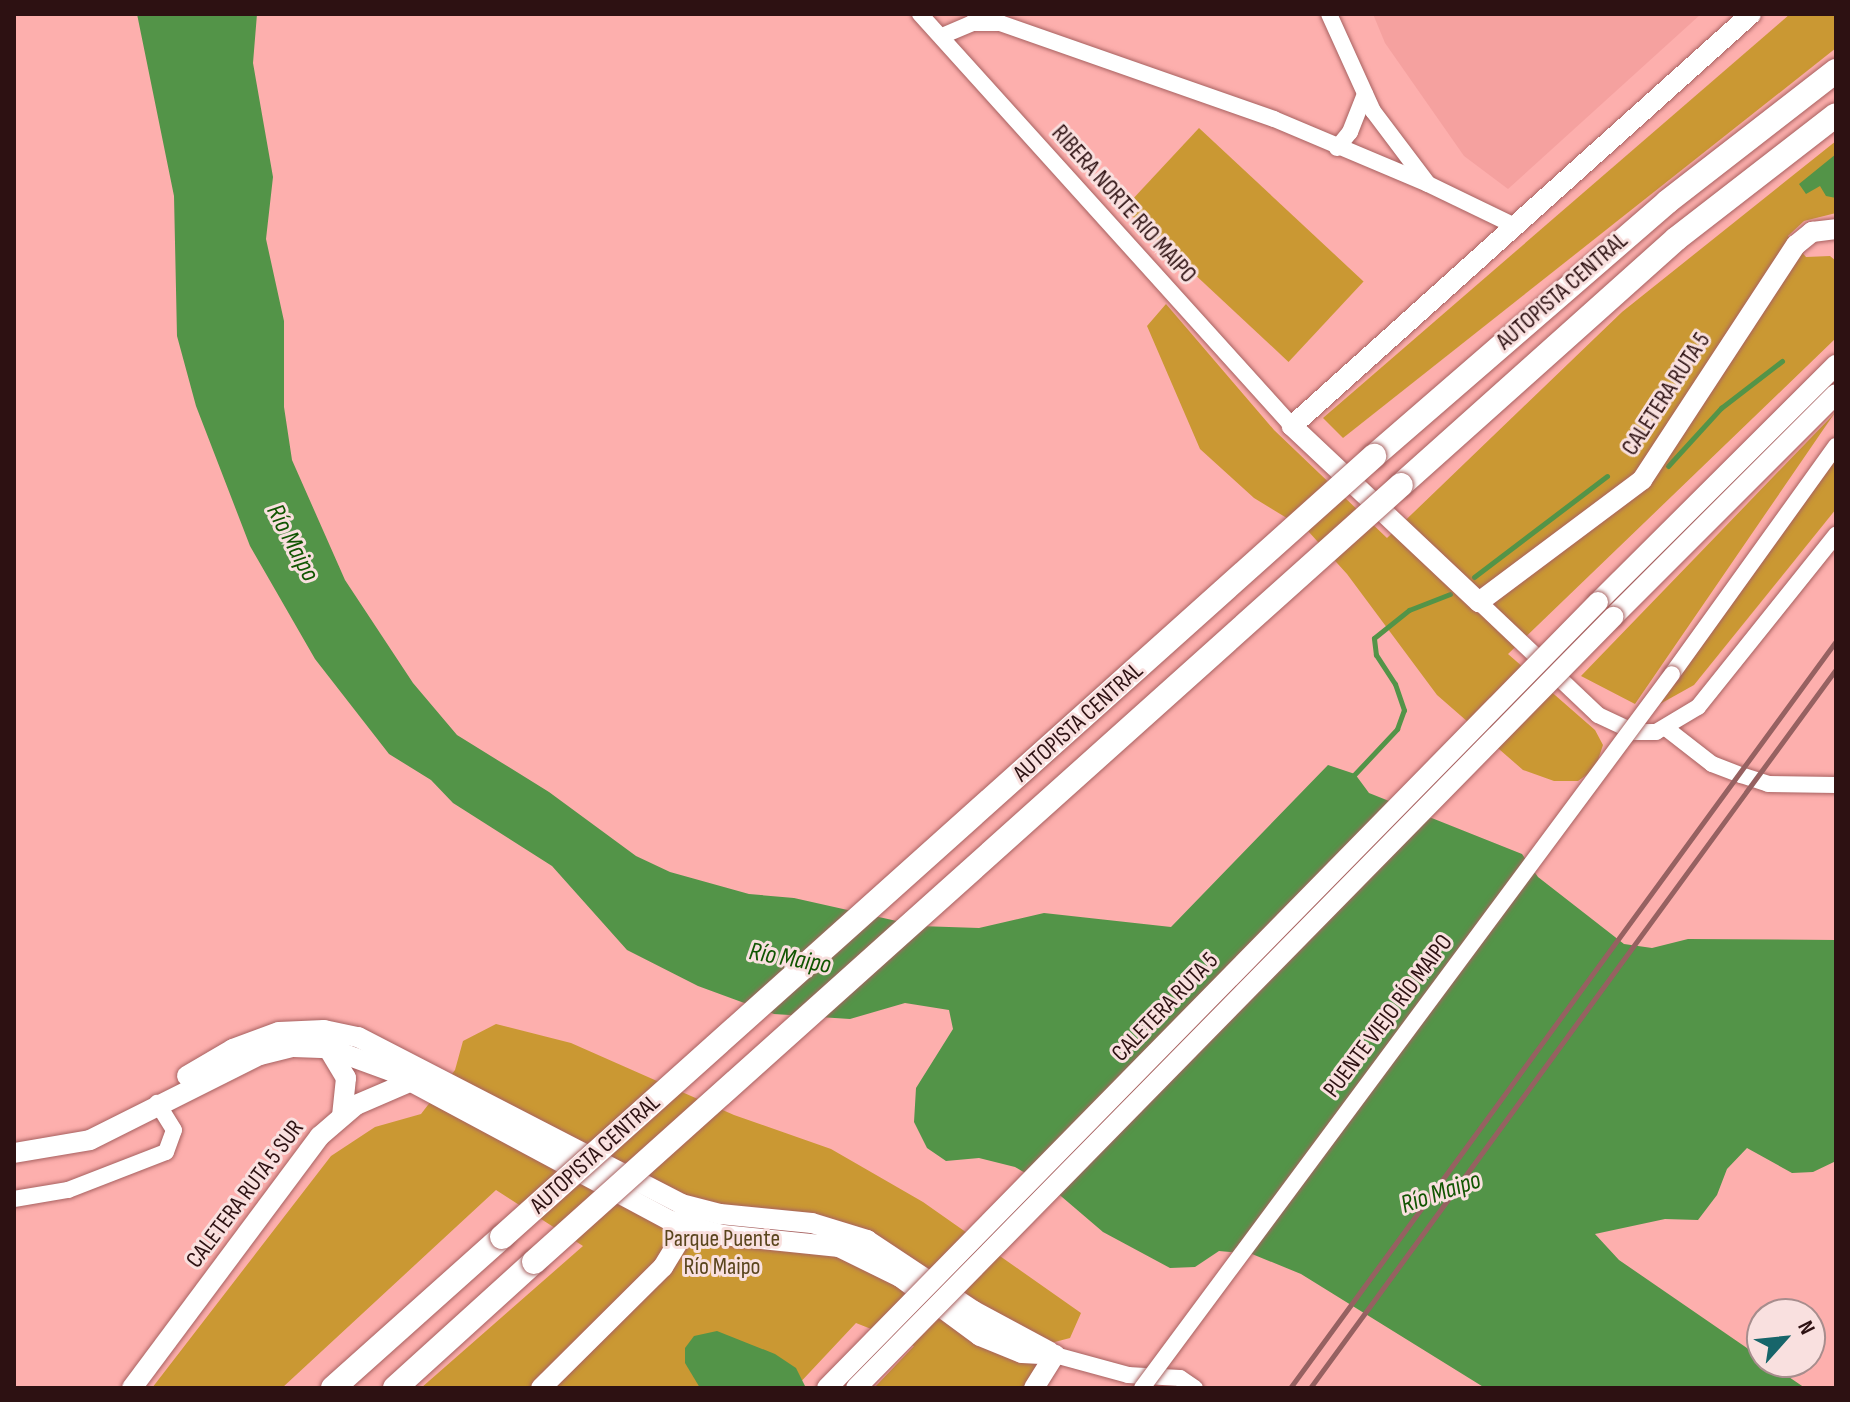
<!DOCTYPE html>
<html>
<head>
<meta charset="utf-8">
<style>
  body { margin:0 }
  #map { position:relative; width:1850px; height:1402px; overflow:hidden; background:#fdafad; font-family:"Sofia Sans Condensed",sans-serif }
  div>[style] { position:absolute }
  .built>* { inset:0; background:#f5a19f }
  .green>* { inset:0; background:#ca9833; transform-origin:0 0 }
  .water>* { inset:0; background:#539448 }
  .stream>* { height:5px; margin:-2.5px; padding:0 2.5px; transform-origin:2.5px; border-radius:2.5px; background:#539448 }
  .roads { filter:drop-shadow(0 0 2px #a76160) drop-shadow(0 0 2px #a76160) }
  .minor>* { height:16px; margin:-8px; padding:0 8px; transform-origin:8px; border-radius:8px; background:#fff }
  .major>* { height:20px; margin:-10px; padding:0 10px; transform-origin:10px; border-radius:10px; background:#fff }
  .highway>* { height:24px; margin:-12px; padding:0 12px; transform-origin:12px; border-radius:12px; background:#fff }
  .rail>* { height:5px; margin:-2.5px; padding:0 2.5px; transform-origin:2.5px; border-radius:2.5px; background:#966161 }
  .bridges { filter:drop-shadow(0 0 2px #a76160) drop-shadow(0 0 2px #a76160) }
  .minor-bridge>* { height:16px; margin:-8px; padding:0 8px; transform-origin:8px; border-radius:8px; background:#fff }
  .major-bridge>* { height:20px; margin:-10px; padding:0 10px; transform-origin:10px; border-radius:10px; background:#fff }
  .highway-bridge>* { height:24px; margin:-12px; padding:0 12px; transform-origin:12px; border-radius:12px; background:#fff }
  span { translate:-50% -50%; white-space:nowrap; text-align:center; line-height:1.15; -webkit-text-stroke:6px #f9e0df; paint-order:stroke }
  .street-label { font-size:24px; color:#2d1112 }
  .park-label { font-size:24px; color:#5a451d }
  .water-label { font-size:26px; color:#115502; font-style:italic }
  .frame { position:absolute; inset:0; border:16px solid #2d1112; pointer-events:none }
  .north { position:absolute; left:1746px; top:1298px; width:80px; height:80px; box-sizing:border-box; background:#f9e0df; border:2px solid #a78d8d; border-radius:50%; rotate:63deg; font-size:22px; font-weight:700; line-height:32px; text-align:center; color:#2d1112 }
  .north::after { content:''; display:block; margin:auto; width:28px; height:36px; background:#17656a; clip-path:polygon(50% 0,100% 100%,50% 72%,0 100%) }
</style>
</head>
<body>
<div id="map">
  <div class="built">
    <i style="clip-path:polygon(1373px 14px,1701px 14px,1508px 189px,1464px 156px,1385px 43px)"></i>
  </div>
  <div class="green">
    <i style="clip-path:polygon(1790px 14px,1836px 14px,1836px 48px,1343px 438px,1323px 418px)"></i>
    <i style="left:1199px;top:128px;width:225px;height:110px;rotate:43deg"></i>
    <i style="clip-path:polygon(1836px 141px,1836px 213px,1804px 221px,1788px 236px,1806px 257px,1830px 256px,1836px 261px,1836px 338px,1508px 654px,1595px 730px,1603px 745px,1595px 769px,1578px 781px,1554px 781px,1523px 770px,1437px 695px,1347px 574px,1308px 531px,1254px 498px,1200px 449px,1147px 326px,1166px 304px,1274px 430px,1387px 538px,1622px 312px)"></i>
    <i style="clip-path:polygon(1836px 411px,1635px 704px,1581px 676px,1832px 416px)"></i>
    <i style="clip-path:polygon(1836px 455px,1836px 509px,1694px 685px,1660px 704px)"></i>
    <i style="clip-path:polygon(496px 1024px,571px 1043px,734px 1115px,831px 1149px,923px 1202px,1081px 1313px,1070px 1338px,1051px 1343px,1023px 1388px,874px 1388px,914px 1346px,856px 1323px,795px 1388px,421px 1388px,583px 1246px,496px 1190px,282px 1388px,152px 1388px,331px 1156px,375px 1127px,421px 1114px,455px 1070px,463px 1041px)"></i>
  </div>
  <div class="water">
    <i style="clip-path:polygon(137px 14px,257px 14px,253px 63px,273px 177px,266px 239px,284px 321px,284px 407px,292px 460px,345px 580px,413px 683px,457px 735px,549px 792px,636px 856px,670px 872px,749px 894px,794px 898px,919px 926px,979px 928px,1044px 913px,1171px 927px,1328px 765px,1355px 774px,1369px 793px,1522px 854px,1538px 877px,1624px 944px,1652px 948px,1688px 939px,1836px 940px,1836px 1161px,1813px 1172px,1792px 1173px,1747px 1148px,1727px 1169px,1717px 1195px,1698px 1220px,1665px 1219px,1595px 1234px,1619px 1260px,1805px 1388px,1485px 1388px,1301px 1274px,1252px 1254px,1219px 1251px,1195px 1267px,1170px 1268px,1103px 1232px,1055px 1191px,1015px 1167px,979px 1158px,946px 1161px,927px 1148px,914px 1122px,916px 1088px,953px 1029px,949px 1010px,905px 1003px,850px 1019px,774px 1014px,698px 986px,627px 950px,552px 866px,453px 803px,431px 780px,389px 754px,315px 659px,250px 546px,196px 406px,177px 336px,174px 196px)"></i>
    <i style="clip-path:polygon(1836px 154px,1836px 198px,1826px 196px,1820px 186px,1806px 194px,1799px 184px)"></i>
    <i style="clip-path:polygon(717px 1331px,775px 1354px,796px 1368px,806px 1388px,700px 1388px,685px 1363px,685px 1348px,694px 1336px)"></i>
  </div>
  <div class="stream">
    <i style="left:1668px;top:466px;width:79px;rotate:-47.6deg"></i>
    <i style="left:1721px;top:408px;width:77px;rotate:-37.6deg"></i>
    <i style="left:1474px;top:577px;width:167px;rotate:-37.2deg"></i>
    <i style="left:1352px;top:777px;width:66px;rotate:-46.8deg"></i>
    <i style="left:1397px;top:729px;width:20px;rotate:-70deg"></i>
    <i style="left:1404px;top:710px;width:28px;rotate:-109deg"></i>
    <i style="left:1395px;top:684px;width:35px;rotate:-123deg"></i>
    <i style="left:1376px;top:655px;width:17px;rotate:-97deg"></i>
    <i style="left:1374px;top:638px;width:45px;rotate:-38.7deg"></i>
    <i style="left:1409px;top:610px;width:44px;rotate:-21.3deg"></i>
  </div>
  <div class="roads">
    <div class="minor">
      <i style="left:920px;top:14px;width:555px;rotate:47.92deg"></i>
      <i style="left:1329px;top:14px;width:107px;rotate:65.6deg"></i>
      <i style="left:1373px;top:111px;width:91px;rotate:53deg"></i>
      <i style="left:1428px;top:184px;width:94px;rotate:25.8deg"></i>
      <i style="left:942px;top:36px;width:33px;rotate:-23deg"></i>
      <i style="left:972px;top:23px;width:28px"></i>
      <i style="left:1000px;top:23px;width:290px;rotate:19.3deg"></i>
      <i style="left:1274px;top:119px;width:167px;rotate:22.9deg"></i>
      <i style="left:1337px;top:148px;width:21px;rotate:-51deg"></i>
      <i style="left:1350px;top:132px;width:41px;rotate:-68.5deg"></i>
      <i style="left:1479px;top:602px;width:164px;rotate:43.5deg"></i>
      <i style="left:1598px;top:715px;width:40px;rotate:25deg"></i>
      <i style="left:1634px;top:732px;width:22px"></i>
      <i style="left:1656px;top:732px;width:49px;rotate:-30.8deg"></i>
      <i style="left:1698px;top:707px;width:221px;rotate:-51.3deg"></i>
      <i style="left:1672px;top:674px;width:281px;rotate:-54.3deg"></i>
      <i style="left:1667px;top:729px;width:57px;rotate:37.9deg"></i>
      <i style="left:1712px;top:764px;width:31px;rotate:21deg"></i>
      <i style="left:1741px;top:775px;width:28px;rotate:18deg"></i>
      <i style="left:1768px;top:784px;width:68px;rotate:0.8deg"></i>
      <i style="left:14px;top:1199px;width:55px;rotate:-9.5deg"></i>
      <i style="left:68px;top:1190px;width:105px;rotate:-21.2deg"></i>
      <i style="left:166px;top:1152px;width:23px;rotate:-70deg"></i>
      <i style="left:174px;top:1130px;width:32px;rotate:-122deg"></i>
      <i style="left:1055px;top:1355px;width:76px;rotate:15.3deg"></i>
      <i style="left:1128px;top:1375px;width:52px;rotate:3.3deg"></i>
      <i style="left:1180px;top:1378px;width:18px;rotate:34deg"></i>
    </div>
    <div class="major">
      <i style="left:1751px;top:14px;width:617px;rotate:138.09deg"></i>
      <i style="left:1292px;top:426px;width:257px;rotate:43.3deg"></i>
      <i style="left:1479px;top:602px;width:204px;rotate:-36.8deg"></i>
      <i style="left:1642px;top:480px;width:281px;rotate:-56.8deg"></i>
      <i style="left:1796px;top:245px;width:21px;rotate:-39deg"></i>
      <i style="left:1812px;top:232px;width:24px;rotate:-7deg"></i>
      <i style="left:1598px;top:602px;width:336px;rotate:-44.9deg"></i>
      <i style="left:1613px;top:617px;width:315px;rotate:-45deg"></i>
      <i style="left:328px;top:1048px;width:35px;rotate:59deg"></i>
      <i style="left:346px;top:1078px;width:37px;rotate:96deg"></i>
      <i style="left:187px;top:1076px;width:53px;rotate:-30.4deg"></i>
      <i style="left:233px;top:1049px;width:49px;rotate:-20.3deg"></i>
      <i style="left:279px;top:1032px;width:45px;rotate:-2.5deg"></i>
      <i style="left:324px;top:1030px;width:35px;rotate:12deg"></i>
      <i style="left:358px;top:1037px;width:364px;rotate:27.3deg"></i>
      <i style="left:681px;top:1204px;width:40px;rotate:14.4deg"></i>
      <i style="left:720px;top:1214px;width:92px;rotate:5.6deg"></i>
      <i style="left:812px;top:1223px;width:58px;rotate:17.2deg"></i>
      <i style="left:867px;top:1240px;width:128px;rotate:33.6deg"></i>
      <i style="left:974px;top:1311px;width:86px;rotate:28.3deg"></i>
      <i style="left:14px;top:1153px;width:77px;rotate:-9.7deg"></i>
      <i style="left:90px;top:1140px;width:190px;rotate:-26.6deg"></i>
      <i style="left:260px;top:1055px;width:34px;rotate:-14deg"></i>
      <i style="left:293px;top:1047px;width:35px;rotate:2deg"></i>
      <i style="left:328px;top:1048px;width:67px;rotate:20.1deg"></i>
      <i style="left:391px;top:1071px;width:318px;rotate:28.2deg"></i>
      <i style="left:671px;top:1221px;width:54px;rotate:15.1deg"></i>
      <i style="left:723px;top:1235px;width:117px;rotate:5.9deg"></i>
      <i style="left:839px;top:1247px;width:68px;rotate:26.2deg"></i>
      <i style="left:900px;top:1277px;width:99px;rotate:36.4deg"></i>
      <i style="left:980px;top:1336px;width:45px;rotate:22deg"></i>
      <i style="left:1022px;top:1353px;width:33px;rotate:3deg"></i>
      <i style="left:132px;top:1388px;width:314px;rotate:-53.3deg"></i>
      <i style="left:320px;top:1136px;width:48px;rotate:-40.7deg"></i>
      <i style="left:356px;top:1105px;width:63px;rotate:-23.3deg"></i>
      <i style="left:541px;top:1388px;width:172px;rotate:-44.8deg"></i>
      <i style="left:663px;top:1267px;width:60px;rotate:-58.7deg"></i>
      <i style="left:1034px;top:1388px;width:39px;rotate:-58deg"></i>
    </div>
    <div class="highway">
      <i style="left:1374px;top:456px;width:388px;rotate:-40.9deg"></i>
      <i style="left:1667px;top:202px;width:214px;rotate:-37.8deg"></i>
      <i style="left:1401px;top:485px;width:369px;rotate:-41.8deg"></i>
      <i style="left:1676px;top:239px;width:202px;rotate:-37.8deg"></i>
      <i style="left:333px;top:1388px;width:227px;rotate:-41.8deg"></i>
      <i style="left:395px;top:1388px;width:188px;rotate:-42.2deg"></i>
    </div>
  </div>
  <div class="rail">
    <i style="left:1290px;top:1388px;width:925px;rotate:-53.84deg"></i>
    <i style="left:1310px;top:1388px;width:891px;rotate:-53.81deg"></i>
  </div>
  <div class="bridges">
    <div class="minor-bridge">
      <i style="left:1142px;top:1388px;width:889px;rotate:-53.41deg"></i>
    </div>
    <div class="major-bridge">
      <i style="left:827px;top:1388px;width:1101px;rotate:-45.55deg"></i>
      <i style="left:856px;top:1388px;width:1081px;rotate:-45.52deg"></i>
    </div>
    <div class="highway-bridge">
      <i style="left:502px;top:1237px;width:1171px;rotate:-41.85deg"></i>
      <i style="left:534px;top:1262px;width:1164px;rotate:-41.87deg"></i>
    </div>
  </div>
  <div class="street-label">
    <span style="left:1124px;top:204px;rotate:48deg">RIBERA NORTE RIO MAIPO</span>
    <span style="left:1562px;top:291px;rotate:-41deg">AUTOPISTA CENTRAL</span>
    <span style="left:1666px;top:394px;rotate:-57deg">CALETERA RUTA 5</span>
    <span style="left:1078px;top:722px;rotate:-42deg">AUTOPISTA CENTRAL</span>
    <span style="left:1165px;top:1007px;rotate:-46deg">CALETERA RUTA 5</span>
    <span style="left:1388px;top:1016px;rotate:-53deg">PUENTE VIEJO RÍO MAIPO</span>
    <span style="left:595px;top:1154px;rotate:-42deg">AUTOPISTA CENTRAL</span>
    <span style="left:245px;top:1194px;rotate:-53deg">CALETERA RUTA 5 SUR</span>
  </div>
  <div class="park-label">
    <span style="left:722px;top:1253px">Parque Puente<br>Río Maipo</span>
  </div>
  <div class="water-label">
    <span style="left:292px;top:543px;rotate:62deg">Río Maipo</span>
    <span style="left:790px;top:959px;rotate:10deg">Río Maipo</span>
    <span style="left:1441px;top:1193px;rotate:-19deg">Río Maipo</span>
  </div>
  <div class="frame"></div>
  <div class="north">N</div>
</div>
</body>
</html>
